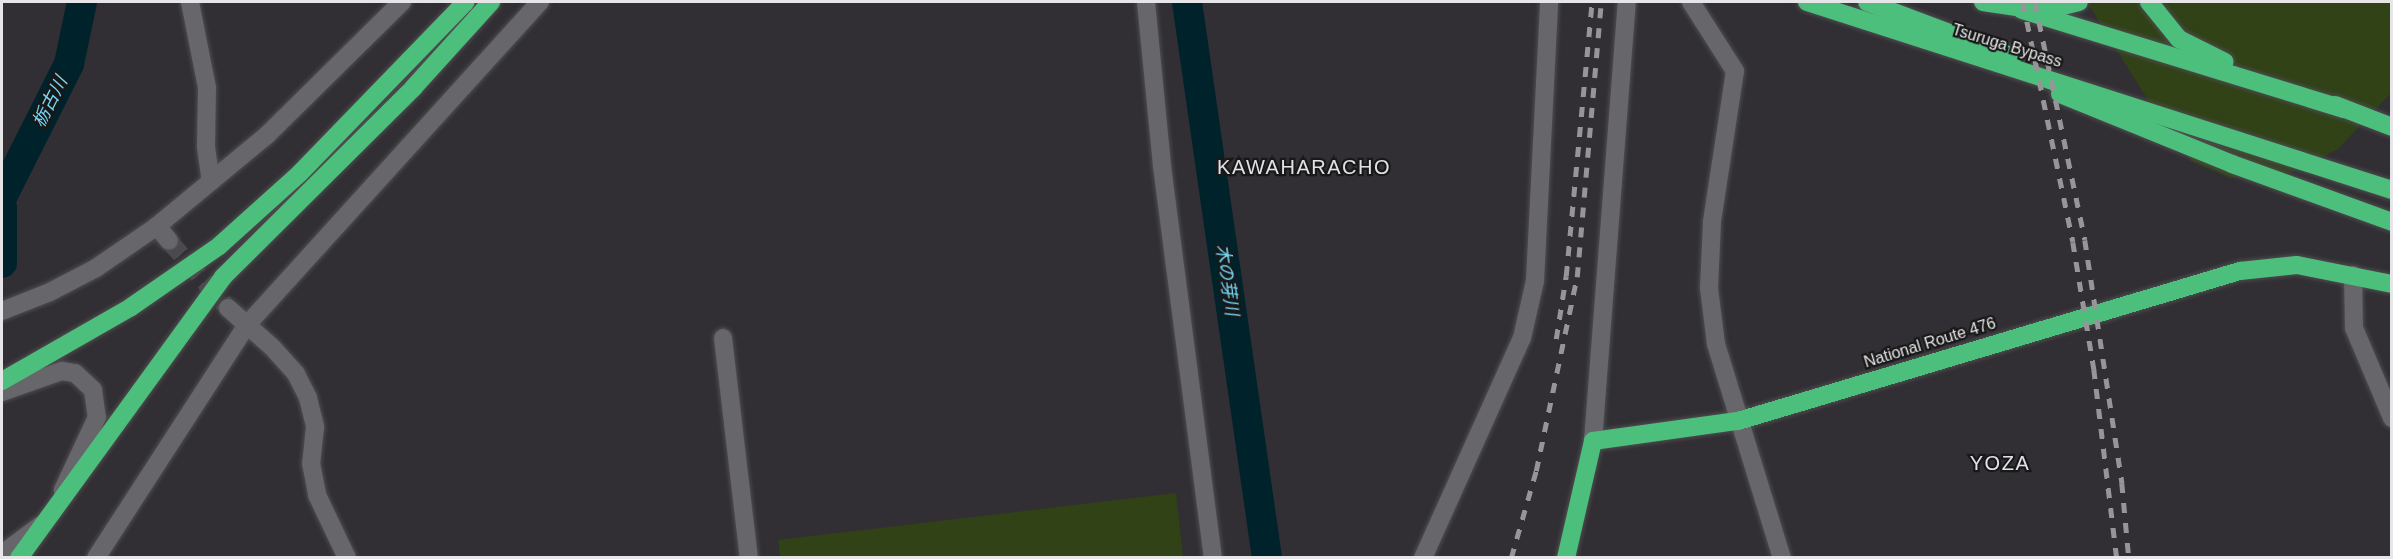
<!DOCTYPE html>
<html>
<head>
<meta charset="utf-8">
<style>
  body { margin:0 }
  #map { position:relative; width:2393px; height:559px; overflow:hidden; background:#312f33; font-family:Helvetica,"Noto Sans JP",sans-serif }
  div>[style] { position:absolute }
  .green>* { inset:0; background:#304216 }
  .river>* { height:30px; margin:-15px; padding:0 15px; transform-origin:15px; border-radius:15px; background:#00222b }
  .minor-tunnel>* { height:18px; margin-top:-9px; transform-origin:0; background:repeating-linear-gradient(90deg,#4c4a4e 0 18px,transparent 0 27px) }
  .roads { filter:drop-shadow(0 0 2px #4e4d50) drop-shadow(0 0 2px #4e4d50) }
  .minor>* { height:18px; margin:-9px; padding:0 9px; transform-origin:9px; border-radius:9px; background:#67666a }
  .highway>* { height:18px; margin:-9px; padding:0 9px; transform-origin:9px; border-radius:9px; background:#4dbf7d }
  .rail>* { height:4.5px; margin-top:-2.25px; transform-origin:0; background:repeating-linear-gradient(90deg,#969598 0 10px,transparent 0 20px) }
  span { translate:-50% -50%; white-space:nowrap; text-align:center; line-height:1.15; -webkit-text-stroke:4.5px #181819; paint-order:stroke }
  .street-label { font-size:16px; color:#e6e5e7 }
  .water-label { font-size:18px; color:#75d9f6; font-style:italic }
  .quarter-label { font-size:20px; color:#e2e1e6; letter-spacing:1.5px }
  .frame { position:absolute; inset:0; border:3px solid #e6e5e7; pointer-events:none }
</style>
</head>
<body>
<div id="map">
  <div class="green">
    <i style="clip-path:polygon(2087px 2px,2391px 2px,2391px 93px,2338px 149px,2290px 173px,2230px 178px,2191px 161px,2159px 118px)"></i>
    <i style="clip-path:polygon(1176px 493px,1183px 557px,780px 557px,778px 540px)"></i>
  </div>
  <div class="river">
    <i style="left:1187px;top:2px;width:562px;rotate:81.81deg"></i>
    <i style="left:2px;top:197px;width:149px;rotate:-63.3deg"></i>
    <i style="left:69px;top:64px;width:63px;rotate:-78.2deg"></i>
    <i style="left:2px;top:207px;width:56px;rotate:90deg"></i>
  </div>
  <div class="minor-tunnel">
    <i style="left:169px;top:241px;width:89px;rotate:48.6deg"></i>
  </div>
  <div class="roads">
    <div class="minor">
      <i style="left:190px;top:2px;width:88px;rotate:78.8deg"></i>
      <i style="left:207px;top:88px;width:59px;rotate:91deg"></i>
      <i style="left:206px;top:147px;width:35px;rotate:82deg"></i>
      <i style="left:1146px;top:2px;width:165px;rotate:84.4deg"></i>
      <i style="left:1162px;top:166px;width:395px;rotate:82.6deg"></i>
      <i style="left:1691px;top:2px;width:82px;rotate:57.5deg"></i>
      <i style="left:1735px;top:71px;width:153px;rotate:98.7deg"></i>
      <i style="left:1712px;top:222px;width:66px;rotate:92.6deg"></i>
      <i style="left:1709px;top:288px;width:56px;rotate:82.9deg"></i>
      <i style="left:1716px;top:344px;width:224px;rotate:72.9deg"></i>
      <i style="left:157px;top:226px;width:19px;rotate:51deg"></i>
      <i style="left:2353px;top:275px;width:53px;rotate:88.9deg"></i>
      <i style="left:2354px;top:328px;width:98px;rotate:67.1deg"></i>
      <i style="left:228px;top:308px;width:59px;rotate:41.6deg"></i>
      <i style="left:272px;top:347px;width:36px;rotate:48deg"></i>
      <i style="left:296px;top:374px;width:27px;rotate:63deg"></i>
      <i style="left:308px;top:398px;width:30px;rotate:76deg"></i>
      <i style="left:315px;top:427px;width:36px;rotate:96deg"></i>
      <i style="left:311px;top:463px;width:33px;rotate:79deg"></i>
      <i style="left:317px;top:495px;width:70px;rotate:64.5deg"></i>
      <i style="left:2px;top:311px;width:52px;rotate:-21.6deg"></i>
      <i style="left:50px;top:292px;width:52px;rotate:-27.6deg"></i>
      <i style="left:96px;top:268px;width:74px;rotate:-34.5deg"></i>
      <i style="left:157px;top:226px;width:143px;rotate:-39.6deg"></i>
      <i style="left:267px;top:135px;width:190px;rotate:-44.6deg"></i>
      <i style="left:723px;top:338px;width:222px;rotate:83.3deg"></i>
      <i style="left:2px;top:392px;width:64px;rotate:-19.3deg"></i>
      <i style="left:62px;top:371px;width:13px;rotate:9deg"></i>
      <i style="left:75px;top:373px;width:25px;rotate:43deg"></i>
      <i style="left:93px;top:390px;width:27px;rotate:82deg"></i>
      <i style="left:97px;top:417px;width:81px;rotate:115deg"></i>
      <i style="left:1593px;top:441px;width:440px;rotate:-85.6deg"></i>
      <i style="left:2px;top:554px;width:49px;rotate:-36.6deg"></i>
      <i style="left:96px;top:558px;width:276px;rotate:-57.1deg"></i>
      <i style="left:246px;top:326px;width:438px;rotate:-47.8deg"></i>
      <i style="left:1423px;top:558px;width:241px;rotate:-65.8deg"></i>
      <i style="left:1522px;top:338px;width:58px;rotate:-77.2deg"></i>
      <i style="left:1535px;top:281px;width:279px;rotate:-87.1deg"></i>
    </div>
    <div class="highway">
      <i style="left:1807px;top:2px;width:614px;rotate:17.82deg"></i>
      <i style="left:1867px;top:2px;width:156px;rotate:20.6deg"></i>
      <i style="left:1983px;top:2px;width:61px;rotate:8.5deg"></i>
      <i style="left:2043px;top:11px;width:37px;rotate:-14deg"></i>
      <i style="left:2149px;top:2px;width:48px;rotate:51deg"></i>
      <i style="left:2179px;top:39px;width:51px;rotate:26.6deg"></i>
      <i style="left:2022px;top:10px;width:337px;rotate:17.1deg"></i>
      <i style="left:2060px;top:94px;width:186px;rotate:22.1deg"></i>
      <i style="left:2232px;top:164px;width:170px;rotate:19.9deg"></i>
      <i style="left:2335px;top:105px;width:61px;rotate:21.1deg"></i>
      <i style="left:2px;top:381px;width:149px;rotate:-29.8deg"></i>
      <i style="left:131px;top:307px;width:107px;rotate:-34.7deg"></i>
      <i style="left:219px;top:246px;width:109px;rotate:-42deg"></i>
      <i style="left:300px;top:173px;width:238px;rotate:-45.9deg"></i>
      <i style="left:19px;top:558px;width:347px;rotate:-54deg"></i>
      <i style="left:223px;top:277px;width:269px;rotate:-44.8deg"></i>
      <i style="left:414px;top:87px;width:115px;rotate:-47.8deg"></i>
      <i style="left:1566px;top:558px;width:120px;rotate:-77deg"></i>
      <i style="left:1593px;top:441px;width:146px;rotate:-7.9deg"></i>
      <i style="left:1738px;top:421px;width:524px;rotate:-16.64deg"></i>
      <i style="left:2240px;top:271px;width:57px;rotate:-6deg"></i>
      <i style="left:2297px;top:265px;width:97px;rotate:11.3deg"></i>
    </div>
  </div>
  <div class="rail">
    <i style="left:2023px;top:2px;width:245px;rotate:78.2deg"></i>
    <i style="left:2073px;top:242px;width:129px;rotate:80.6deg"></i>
    <i style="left:2094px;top:369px;width:190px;rotate:83.1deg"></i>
    <i style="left:2035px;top:2px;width:243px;rotate:78.1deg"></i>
    <i style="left:2085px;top:240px;width:246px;rotate:81.3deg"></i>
    <i style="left:2122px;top:483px;width:75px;rotate:84.7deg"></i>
    <i style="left:1556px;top:339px;width:64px;rotate:-81deg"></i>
    <i style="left:1566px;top:276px;width:275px;rotate:-84.6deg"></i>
    <i style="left:1511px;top:558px;width:91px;rotate:-74deg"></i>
    <i style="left:1536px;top:471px;width:198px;rotate:-78.1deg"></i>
    <i style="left:1577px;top:277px;width:276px;rotate:-85deg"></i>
  </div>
  <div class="street-label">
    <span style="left:2007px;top:46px;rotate:17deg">Tsuruga Bypass</span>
    <span style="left:1930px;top:343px;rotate:-17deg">National Route 476</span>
  </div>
  <div class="water-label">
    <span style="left:50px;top:102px;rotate:-63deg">栃古川</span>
    <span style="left:1227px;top:280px;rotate:82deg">木の芽川</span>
  </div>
  <div class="quarter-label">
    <span style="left:1304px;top:167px">KAWAHARACHO</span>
    <span style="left:2000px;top:463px">YOZA</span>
  </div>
  <div class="frame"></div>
</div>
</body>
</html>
